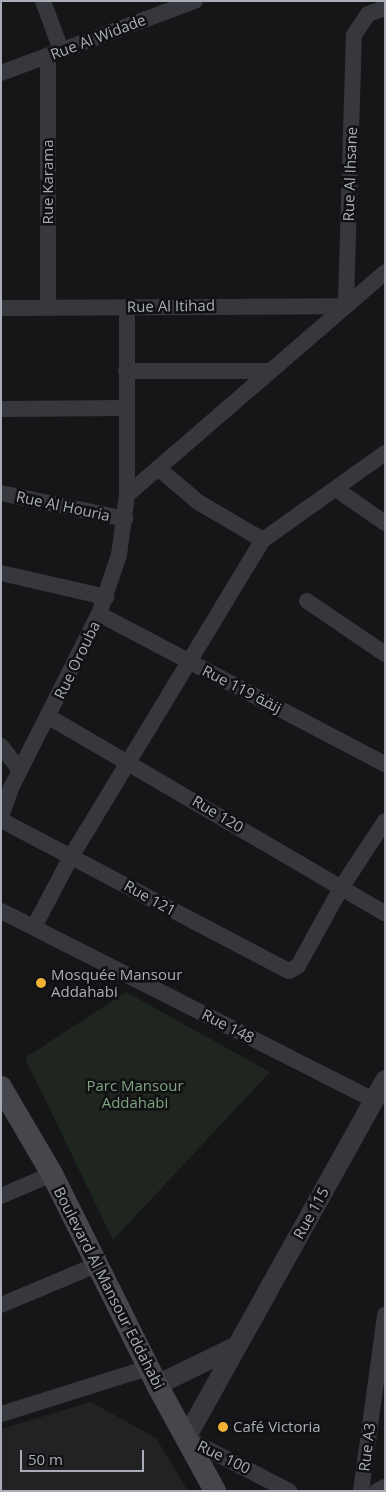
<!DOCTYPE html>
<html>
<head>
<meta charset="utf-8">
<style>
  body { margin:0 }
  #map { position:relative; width:386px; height:1492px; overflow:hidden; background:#161618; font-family:"Open Sans",Cairo,sans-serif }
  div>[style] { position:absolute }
  .built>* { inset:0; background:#222225 }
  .green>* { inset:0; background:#1e261f }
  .minor>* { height:16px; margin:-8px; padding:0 8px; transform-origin:8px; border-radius:8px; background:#37383d }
  .tertiary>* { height:20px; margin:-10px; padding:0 10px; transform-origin:10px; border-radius:10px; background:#37383d }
  .secondary>* { height:22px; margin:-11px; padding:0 11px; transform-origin:11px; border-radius:11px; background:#45474d }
  .dots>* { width:14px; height:14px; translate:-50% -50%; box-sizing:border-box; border:2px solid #111113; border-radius:50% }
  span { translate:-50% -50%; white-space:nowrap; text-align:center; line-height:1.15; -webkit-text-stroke:5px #111113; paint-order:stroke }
  .street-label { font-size:15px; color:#a8adb8 }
  .poi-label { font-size:15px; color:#a8adb8 }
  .left { translate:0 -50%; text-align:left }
  .park-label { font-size:15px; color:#7fa381 }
  .frame { position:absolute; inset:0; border:2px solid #a8adb8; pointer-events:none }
  .scale { position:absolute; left:20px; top:1450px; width:124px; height:22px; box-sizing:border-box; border:2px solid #a8adb8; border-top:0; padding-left:6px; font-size:15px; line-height:18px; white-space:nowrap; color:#a8adb8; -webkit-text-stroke:4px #111113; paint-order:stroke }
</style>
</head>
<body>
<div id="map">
  <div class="built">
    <i style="clip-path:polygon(91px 1402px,156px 1438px,188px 1491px,1px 1491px,1px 1429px)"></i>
  </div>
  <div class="green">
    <i style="clip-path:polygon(126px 992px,270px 1072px,113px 1240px,25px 1058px)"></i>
  </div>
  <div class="minor">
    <i style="left:43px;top:1px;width:52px;rotate:69.8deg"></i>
    <i style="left:1px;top:73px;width:207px;rotate:-20.4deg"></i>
    <i style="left:346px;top:301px;width:266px;rotate:-88.3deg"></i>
    <i style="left:354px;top:35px;width:25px;rotate:-56deg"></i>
    <i style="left:368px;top:14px;width:18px;rotate:-19deg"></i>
    <i style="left:48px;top:307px;width:251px;rotate:-90deg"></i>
    <i style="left:1px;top:308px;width:340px;rotate:-0.3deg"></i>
    <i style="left:126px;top:371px;width:142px"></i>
    <i style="left:1px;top:409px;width:125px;rotate:-0.5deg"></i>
    <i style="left:158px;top:468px;width:52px;rotate:40.4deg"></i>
    <i style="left:198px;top:502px;width:75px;rotate:30.3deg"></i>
    <i style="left:336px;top:489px;width:60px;rotate:34.8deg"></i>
    <i style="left:1px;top:493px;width:127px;rotate:11.8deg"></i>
    <i style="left:127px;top:495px;width:341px;rotate:-40.8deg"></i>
    <i style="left:1px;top:573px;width:108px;rotate:12.9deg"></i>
    <i style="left:307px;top:601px;width:94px;rotate:34.2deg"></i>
    <i style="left:99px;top:614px;width:323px;rotate:27.7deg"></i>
    <i style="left:49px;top:717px;width:389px;rotate:30.3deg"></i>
    <i style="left:1px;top:746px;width:31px;rotate:52deg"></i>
    <i style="left:1px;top:817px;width:31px;rotate:-71deg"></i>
    <i style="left:11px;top:788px;width:195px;rotate:-63.2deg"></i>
    <i style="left:99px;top:614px;width:62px;rotate:-71.3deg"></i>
    <i style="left:119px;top:555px;width:61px;rotate:-82.4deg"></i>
    <i style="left:127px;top:495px;width:188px;rotate:-90deg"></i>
    <i style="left:1px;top:820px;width:325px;rotate:27.7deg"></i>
    <i style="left:289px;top:971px;width:10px;rotate:-29deg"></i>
    <i style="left:298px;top:966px;width:89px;rotate:-61.1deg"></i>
    <i style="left:341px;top:888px;width:80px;rotate:-56.7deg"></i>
    <i style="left:1px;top:911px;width:418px;rotate:26.9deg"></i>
    <i style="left:34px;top:927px;width:81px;rotate:-62.2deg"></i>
    <i style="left:72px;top:855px;width:368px;rotate:-58.8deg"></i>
    <i style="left:263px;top:540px;width:150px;rotate:-35.5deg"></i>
    <i style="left:1px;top:1196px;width:56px;rotate:-23.3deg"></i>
    <i style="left:1px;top:1305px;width:103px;rotate:-22.8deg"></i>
    <i style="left:1px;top:1414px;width:154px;rotate:-17.4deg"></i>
    <i style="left:186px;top:1438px;width:116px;rotate:27.2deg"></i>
    <i style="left:361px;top:1491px;width:178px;rotate:-82.2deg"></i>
    <i style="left:377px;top:1491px;width:9px;rotate:-27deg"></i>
  </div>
  <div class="tertiary">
    <i style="left:157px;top:1385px;width:89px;rotate:-26deg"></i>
    <i style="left:186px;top:1438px;width:410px;rotate:-60.9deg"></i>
  </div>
  <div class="secondary">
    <i style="left:1px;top:1087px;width:101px;rotate:59.6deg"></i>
    <i style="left:52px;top:1174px;width:236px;rotate:63.5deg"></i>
    <i style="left:157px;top:1385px;width:121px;rotate:61.3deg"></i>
  </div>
  <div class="dots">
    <i style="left:41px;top:983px;background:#f2b134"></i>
    <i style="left:223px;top:1427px;background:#f2b134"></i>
  </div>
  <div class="street-label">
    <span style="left:98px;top:37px;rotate:-21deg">Rue Al Widade</span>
    <span style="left:350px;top:174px;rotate:-88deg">Rue Al Ihsane</span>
    <span style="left:48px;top:182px;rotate:-90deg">Rue Karama</span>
    <span style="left:171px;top:306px;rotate:-1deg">Rue Al Itihad</span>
    <span style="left:63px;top:506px;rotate:12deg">Rue Al Houria</span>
    <span style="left:77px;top:660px;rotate:-64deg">Rue Orouba</span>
    <span style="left:242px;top:689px;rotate:27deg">Rue 119 زنقة</span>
    <span style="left:218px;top:814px;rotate:31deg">Rue 120</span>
    <span style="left:150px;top:898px;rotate:29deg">Rue 121</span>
    <span style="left:228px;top:1026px;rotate:27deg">Rue 148</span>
    <span style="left:311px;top:1213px;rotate:-61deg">Rue 115</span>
    <span style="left:109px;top:1288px;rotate:63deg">Boulevard Al Mansour Eddahabi</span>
    <span style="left:367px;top:1447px;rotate:-83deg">Rue A3</span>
    <span style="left:224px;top:1457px;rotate:26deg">Rue 100</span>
  </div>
  <div class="poi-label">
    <span class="left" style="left:51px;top:983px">Mosquée Mansour<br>Addahabi</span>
    <span class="left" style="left:233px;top:1427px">Café Victoria</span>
  </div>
  <div class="park-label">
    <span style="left:135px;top:1094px">Parc Mansour<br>Addahabi</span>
  </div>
  <div class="frame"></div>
  <div class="scale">50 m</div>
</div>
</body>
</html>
